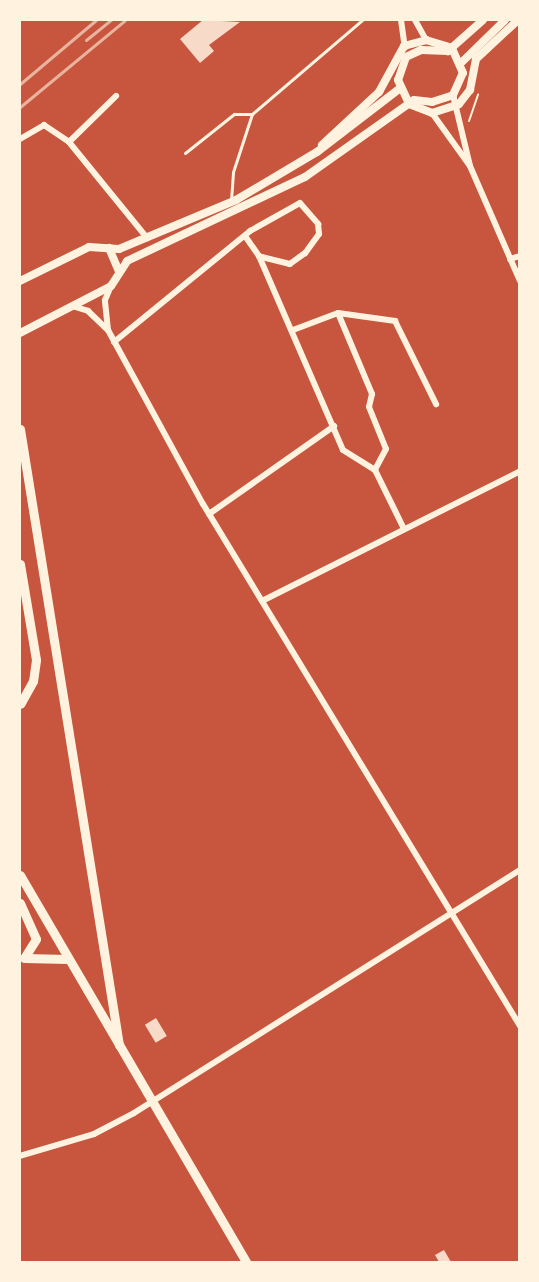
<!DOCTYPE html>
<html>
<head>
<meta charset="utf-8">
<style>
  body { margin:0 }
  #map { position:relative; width:539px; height:1282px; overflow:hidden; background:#c8553d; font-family:Helvetica,sans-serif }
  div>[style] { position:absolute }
  .building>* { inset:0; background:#f7dbc8; transform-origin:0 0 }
  .path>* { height:2px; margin:-1px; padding:0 1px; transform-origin:1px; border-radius:1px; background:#fff3e0 }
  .service>* { height:3px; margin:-1.5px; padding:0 1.5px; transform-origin:1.5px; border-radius:1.5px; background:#fff3e0 }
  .minor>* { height:6px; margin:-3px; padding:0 3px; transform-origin:3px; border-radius:3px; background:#fff3e0 }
  .secondary>* { height:8px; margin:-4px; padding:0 4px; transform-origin:4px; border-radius:4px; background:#fff3e0 }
  .primary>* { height:9px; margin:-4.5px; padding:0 4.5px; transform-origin:4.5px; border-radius:4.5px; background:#fff3e0 }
  .rail>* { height:3px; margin:-1.5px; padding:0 1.5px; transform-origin:1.5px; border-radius:1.5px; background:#e9b49f }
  span { translate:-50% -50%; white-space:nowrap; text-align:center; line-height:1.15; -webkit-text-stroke:6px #fff3e0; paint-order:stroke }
  .frame { position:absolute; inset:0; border:21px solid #fff3e0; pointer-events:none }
</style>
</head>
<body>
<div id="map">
  <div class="building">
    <i style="clip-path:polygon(203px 20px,240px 22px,209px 45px,214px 51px,200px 63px,180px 39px)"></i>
    <i style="left:156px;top:1018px;width:21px;height:13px;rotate:59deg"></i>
    <i style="clip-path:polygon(444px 1250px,451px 1262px,439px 1262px,435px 1255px)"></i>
  </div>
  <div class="path">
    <i style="left:469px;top:121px;width:28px;rotate:-71deg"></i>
  </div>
  <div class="service">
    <i style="left:185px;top:153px;width:63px;rotate:-38.5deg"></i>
    <i style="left:234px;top:114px;width:18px"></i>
    <i style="left:231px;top:201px;width:29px;rotate:-86deg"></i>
    <i style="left:233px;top:172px;width:61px;rotate:-71.9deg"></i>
    <i style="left:252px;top:114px;width:145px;rotate:-40.5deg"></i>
  </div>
  <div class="minor">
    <i style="left:401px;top:20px;width:28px;rotate:82deg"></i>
    <i style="left:415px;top:20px;width:23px;rotate:61deg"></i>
    <i style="left:453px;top:95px;width:73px;rotate:76.5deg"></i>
    <i style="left:432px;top:113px;width:65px;rotate:54.4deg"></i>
    <i style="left:470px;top:166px;width:125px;rotate:66.5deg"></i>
    <i style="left:20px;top:139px;width:28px;rotate:-30deg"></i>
    <i style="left:44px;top:125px;width:30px;rotate:34deg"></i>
    <i style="left:69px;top:142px;width:124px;rotate:50.9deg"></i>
    <i style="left:69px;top:142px;width:66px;rotate:-44.4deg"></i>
    <i style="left:245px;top:236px;width:24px;rotate:55deg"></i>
    <i style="left:259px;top:256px;width:211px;rotate:66.6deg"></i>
    <i style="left:343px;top:450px;width:38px;rotate:32deg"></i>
    <i style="left:375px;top:470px;width:66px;rotate:63.8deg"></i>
    <i style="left:510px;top:259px;width:10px;rotate:-17deg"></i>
    <i style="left:72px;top:306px;width:17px;rotate:17deg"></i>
    <i style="left:88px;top:311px;width:28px;rotate:44deg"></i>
    <i style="left:108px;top:330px;width:198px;rotate:61.4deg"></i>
    <i style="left:203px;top:504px;width:611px;rotate:58.73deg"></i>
    <i style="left:338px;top:313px;width:88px;rotate:67.2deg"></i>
    <i style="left:372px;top:394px;width:13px;rotate:103deg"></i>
    <i style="left:369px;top:407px;width:45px;rotate:68deg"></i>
    <i style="left:386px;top:449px;width:24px;rotate:118deg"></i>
    <i style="left:108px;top:330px;width:30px;rotate:-96deg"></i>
    <i style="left:105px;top:300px;width:13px;rotate:-67deg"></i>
    <i style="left:293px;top:330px;width:48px;rotate:-20.7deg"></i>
    <i style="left:338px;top:313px;width:58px;rotate:8deg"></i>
    <i style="left:395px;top:321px;width:93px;rotate:63.7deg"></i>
    <i style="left:114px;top:342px;width:176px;rotate:-39.2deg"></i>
    <i style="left:250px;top:231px;width:57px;rotate:-29.2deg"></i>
    <i style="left:300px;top:203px;width:28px;rotate:49deg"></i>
    <i style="left:318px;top:224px;width:10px;rotate:84deg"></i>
    <i style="left:319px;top:234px;width:24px;rotate:126deg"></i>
    <i style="left:305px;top:253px;width:19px;rotate:144deg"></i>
    <i style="left:290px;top:264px;width:32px;rotate:-166deg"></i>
    <i style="left:209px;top:514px;width:153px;rotate:-35.1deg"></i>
    <i style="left:262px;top:601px;width:289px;rotate:-26.7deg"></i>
    <i style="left:20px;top:1156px;width:77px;rotate:-16.6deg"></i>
    <i style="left:94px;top:1134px;width:45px;rotate:-27.7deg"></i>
    <i style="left:134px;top:1113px;width:456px;rotate:-32.2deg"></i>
  </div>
  <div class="secondary">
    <i style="left:483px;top:20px;width:47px;rotate:138.5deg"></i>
    <i style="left:448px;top:51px;width:27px;rotate:-178deg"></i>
    <i style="left:421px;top:50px;width:17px;rotate:155deg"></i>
    <i style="left:406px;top:57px;width:24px;rotate:109deg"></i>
    <i style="left:398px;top:80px;width:26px;rotate:65deg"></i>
    <i style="left:409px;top:104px;width:25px;rotate:21deg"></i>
    <i style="left:432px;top:113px;width:28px;rotate:-18deg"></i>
    <i style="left:459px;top:104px;width:18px;rotate:-52deg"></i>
    <i style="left:470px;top:90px;width:32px;rotate:-79deg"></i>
    <i style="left:476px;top:59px;width:57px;rotate:-42.9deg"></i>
    <i style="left:462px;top:62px;width:60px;rotate:-44.3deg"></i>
    <i style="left:322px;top:145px;width:78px;rotate:-42.9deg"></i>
    <i style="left:379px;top:92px;width:52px;rotate:-61.5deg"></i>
    <i style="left:404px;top:46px;width:23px;rotate:-15deg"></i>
    <i style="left:426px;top:40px;width:27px;rotate:17deg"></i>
    <i style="left:109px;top:248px;width:25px;rotate:67deg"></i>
    <i style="left:20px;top:281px;width:77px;rotate:-26.2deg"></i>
    <i style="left:89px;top:247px;width:30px;rotate:4deg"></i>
    <i style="left:119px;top:249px;width:127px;rotate:-22.7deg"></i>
    <i style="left:236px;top:200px;width:94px;rotate:-30.7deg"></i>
    <i style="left:317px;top:152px;width:103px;rotate:-37.5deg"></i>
    <i style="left:20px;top:333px;width:102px;rotate:-27.3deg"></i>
    <i style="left:111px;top:286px;width:30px;rotate:-57deg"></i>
    <i style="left:127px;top:261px;width:197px;rotate:-25.3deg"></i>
    <i style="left:305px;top:177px;width:133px;rotate:-35.2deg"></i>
    <i style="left:414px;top:100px;width:18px;rotate:6deg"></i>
    <i style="left:432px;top:102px;width:22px;rotate:-18deg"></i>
    <i style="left:453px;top:95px;width:24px;rotate:-66deg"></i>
    <i style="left:463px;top:73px;width:27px;rotate:-114deg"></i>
  </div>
  <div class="primary">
    <i style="left:20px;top:429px;width:624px;rotate:80.87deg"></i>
    <i style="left:20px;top:564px;width:97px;rotate:80.5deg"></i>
    <i style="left:36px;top:660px;width:21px;rotate:98deg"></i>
    <i style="left:33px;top:681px;width:26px;rotate:119deg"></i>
    <i style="left:20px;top:875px;width:448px;rotate:59.7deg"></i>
    <i style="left:20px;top:903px;width:39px;rotate:66deg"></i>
    <i style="left:36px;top:939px;width:22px;rotate:122deg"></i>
    <i style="left:24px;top:958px;width:44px;rotate:1.3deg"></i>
  </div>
  <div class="rail">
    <i style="left:86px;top:40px;width:32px;rotate:-39deg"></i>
    <i style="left:20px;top:84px;width:99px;rotate:-40.1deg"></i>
    <i style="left:20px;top:107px;width:136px;rotate:-39.6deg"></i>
  </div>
  <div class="frame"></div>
</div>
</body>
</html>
